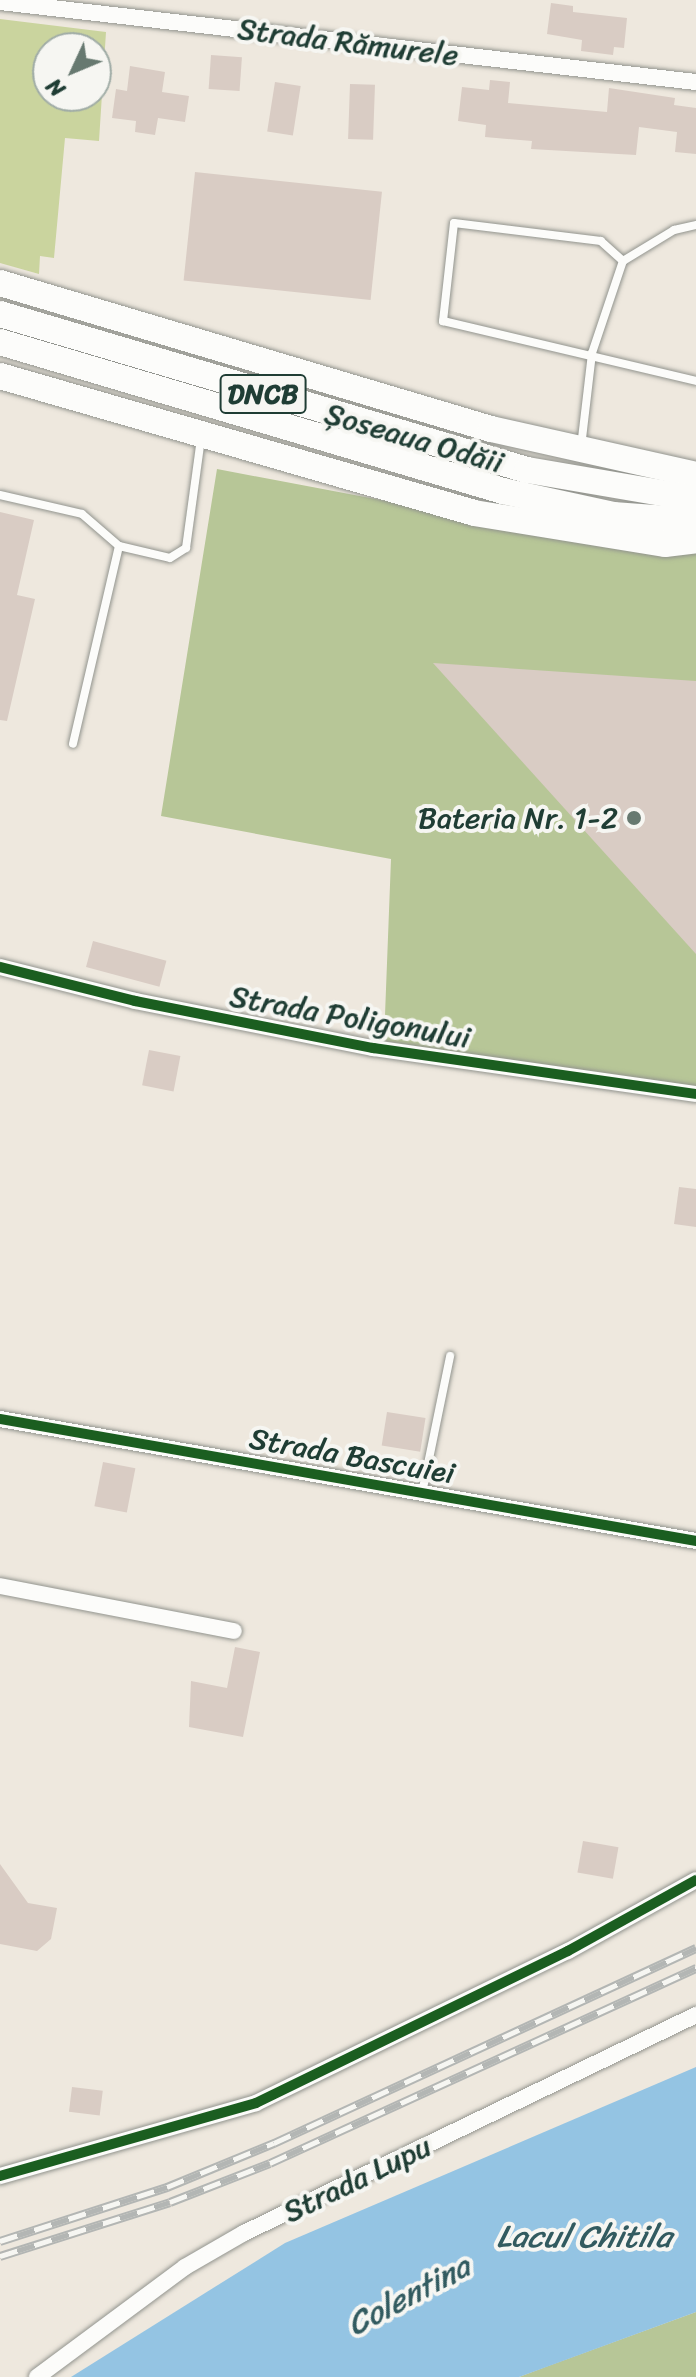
<!DOCTYPE html>
<html>
<head>
<meta charset="utf-8">
<style>
  body { margin:0 }
  #map { position:relative; width:696px; height:2377px; overflow:hidden; background:#eee8de; font-family:Sriracha,sans-serif }
  div>[style] { position:absolute }
  .green>* { inset:0; background:#cad49e }
  .forest>* { inset:0; background:#b7c697 }
  .water>* { inset:0; background:#94c4e3 }
  .building>* { inset:0; background:#d9ccc4; transform-origin:0 0 }
  .roads { filter:drop-shadow(0 0 2px #92948e) drop-shadow(0 0 2px #92948e) }
  .service>* { height:8px; margin:-4px; padding:0 4px; transform-origin:4px; border-radius:4px; background:#fcfcfa }
  .minor>* { height:16px; margin:-8px; padding:0 8px; transform-origin:8px; border-radius:8px; background:#fcfcfa }
  .primary>* { height:26px; margin:-13px; padding:0 13px; transform-origin:13px; border-radius:13px; background:#fcfcfa }
  .rail>* { height:9px; margin-top:-4.5px; transform-origin:0; background:repeating-linear-gradient(90deg,#f6f6f2 0 18px,#b3b6b4 0 36px); box-sizing:border-box; border-block:2px solid #b3b6b4 }
  .cycleway>* { height:10px; margin:-5px; padding:0 5px; transform-origin:5px; border-radius:5px; background:#1b5e20 }
  .dots>* { width:22px; height:22px; translate:-50% -50%; box-sizing:border-box; border:4px solid #f6f6f2; border-radius:50% }
  span { translate:-50% -50%; white-space:nowrap; text-align:center; line-height:1.15; -webkit-text-stroke:8px #f6f6f2; paint-order:stroke }
  .shield-label span { padding:2px 6px; background:#f6f6f2; border:2px solid; border-radius:6px; -webkit-text-stroke-width:0 }
  .shield-label { font-size:28px; color:#1f3d34; font-weight:700 }
  .street-label { font-size:30px; color:#1f3d34 }
  .poi-label { font-size:30px; color:#1f3d34 }
  .right { translate:-100% -50%; text-align:right }
  .water-label { font-size:32px; color:#325b60; font-style:italic }
  .north { position:absolute; left:32px; top:32px; width:80px; height:80px; box-sizing:border-box; background:#f6f6f2; border:2px solid #a0aca6; border-radius:50%; rotate:226deg; font-size:22px; font-weight:700; line-height:32px; text-align:center; color:#1f3d34 }
  .north::after { content:''; display:block; margin:auto; width:28px; height:36px; background:#677970; clip-path:polygon(50% 0,100% 100%,50% 72%,0 100%) }
</style>
</head>
<body>
<div id="map">
  <div class="green">
    <i style="clip-path:polygon(evenodd,0 19px,106px 32px,99px 141px,65px 138px,54px 258px,40px 256px,39px 274px,0 263px,0 19px,48px 48px,96px 48px,96px 96px,48px 96px,48px 48px)"></i>
  </div>
  <div class="forest">
    <i style="clip-path:polygon(217px 469px,439px 511px,696px 549px,696px 1090px,384px 1041px,391px 859px,161px 816px)"></i>
    <i style="clip-path:polygon(696px 2312px,696px 2377px,519px 2377px,548px 2366px)"></i>
  </div>
  <div class="water">
    <i style="clip-path:polygon(696px 2067px,696px 2312px,519px 2377px,71px 2377px,285px 2243px)"></i>
  </div>
  <div class="building">
    <i style="clip-path:polygon(551px 3px,573px 6px,573px 12px,627px 18px,624px 48px,614px 47px,613px 55px,581px 51px,582px 40px,547px 34px)"></i>
    <i style="left:211px;top:55px;width:31px;height:34px;rotate:4deg"></i>
    <i style="clip-path:polygon(130px 66px,165px 72px,162px 92px,189px 96px,185px 122px,158px 118px,155px 135px,135px 132px,136px 121px,112px 118px,116px 89px,127px 91px)"></i>
    <i style="clip-path:polygon(490px 80px,510px 82px,508px 103px,607px 112px,609px 88px,675px 98px,674px 105px,696px 108px,696px 154px,675px 152px,677px 132px,639px 127px,636px 155px,531px 149px,532px 141px,485px 137px,486px 125px,458px 121px,462px 87px,489px 90px)"></i>
    <i style="left:275px;top:82px;width:26px;height:50px;rotate:9deg"></i>
    <i style="left:350px;top:84px;width:25px;height:55px;rotate:2deg"></i>
    <i style="left:195px;top:172px;width:188px;height:109px;rotate:6deg"></i>
    <i style="clip-path:polygon(0 512px,34px 520px,17px 595px,35px 599px,7px 721px,0 720px)"></i>
    <i style="clip-path:polygon(433px 663px,696px 681px,696px 954px)"></i>
    <i style="left:93px;top:941px;width:76px;height:27px;rotate:15deg"></i>
    <i style="left:149px;top:1050px;width:32px;height:36px;rotate:11deg"></i>
    <i style="clip-path:polygon(679px 1187px,696px 1189px,696px 1227px,674px 1224px)"></i>
    <i style="left:387px;top:1412px;width:39px;height:34px;rotate:9deg"></i>
    <i style="left:103px;top:1462px;width:33px;height:45px;rotate:11deg"></i>
    <i style="clip-path:polygon(235px 1647px,260px 1652px,243px 1737px,189px 1727px,191px 1681px,227px 1688px)"></i>
    <i style="left:583px;top:1841px;width:36px;height:32px;rotate:10deg"></i>
    <i style="clip-path:polygon(0 1864px,28px 1903px,57px 1908px,51px 1939px,37px 1951px,0 1944px)"></i>
    <i style="left:72px;top:2087px;width:31px;height:25px;rotate:7deg"></i>
  </div>
  <div class="roads">
    <div class="service">
      <i style="left:623px;top:261px;width:30px;rotate:-138deg"></i>
      <i style="left:601px;top:241px;width:148px;rotate:-173deg"></i>
      <i style="left:454px;top:223px;width:99px;rotate:96.4deg"></i>
      <i style="left:443px;top:321px;width:260px;rotate:13.3deg"></i>
      <i style="left:581px;top:447px;width:95px;rotate:-83.3deg"></i>
      <i style="left:592px;top:353px;width:97px;rotate:-71.4deg"></i>
      <i style="left:623px;top:261px;width:60px;rotate:-31.3deg"></i>
      <i style="left:674px;top:230px;width:23px;rotate:-13deg"></i>
      <i style="left:0;top:495px;width:84px;rotate:13deg"></i>
      <i style="left:82px;top:514px;width:49px;rotate:40.9deg"></i>
      <i style="left:119px;top:546px;width:203px;rotate:103.1deg"></i>
      <i style="left:119px;top:546px;width:52px;rotate:13.2deg"></i>
      <i style="left:170px;top:558px;width:19px;rotate:-32deg"></i>
      <i style="left:186px;top:548px;width:111px;rotate:-82.2deg"></i>
      <i style="left:422px;top:1493px;width:140px;rotate:-78.4deg"></i>
    </div>
    <div class="minor">
      <i style="left:0;top:2px;width:701px;rotate:6.56deg"></i>
      <i style="left:0;top:967px;width:139px;rotate:14.1deg"></i>
      <i style="left:135px;top:1001px;width:243px;rotate:11.2deg"></i>
      <i style="left:373px;top:1048px;width:326px;rotate:8.1deg"></i>
      <i style="left:0;top:1419px;width:707px;rotate:9.94deg"></i>
      <i style="left:0;top:1586px;width:238px;rotate:10.9deg"></i>
      <i style="left:0;top:2176px;width:266px;rotate:-15.9deg"></i>
      <i style="left:256px;top:2103px;width:347px;rotate:-26deg"></i>
      <i style="left:568px;top:1951px;width:146px;rotate:-29deg"></i>
      <i style="left:37px;top:2377px;width:184px;rotate:-36.6deg"></i>
      <i style="left:185px;top:2267px;width:68px;rotate:-30deg"></i>
      <i style="left:244px;top:2233px;width:502px;rotate:-25.75deg"></i>
    </div>
    <div class="primary">
      <i style="left:0;top:283px;width:512px;rotate:16.56deg"></i>
      <i style="left:491px;top:429px;width:210px;rotate:12.6deg"></i>
      <i style="left:0;top:314px;width:550px;rotate:16.49deg"></i>
      <i style="left:527px;top:470px;width:171px;rotate:9.7deg"></i>
      <i style="left:0;top:342px;width:525px;rotate:16.5deg"></i>
      <i style="left:503px;top:491px;width:113px;rotate:12.3deg"></i>
      <i style="left:613px;top:515px;width:83px;rotate:4.1deg"></i>
      <i style="left:0;top:376px;width:493px;rotate:16.1deg"></i>
      <i style="left:474px;top:513px;width:193px;rotate:9.2deg"></i>
      <i style="left:665px;top:544px;width:31px;rotate:-7deg"></i>
    </div>
  </div>
  <div class="rail">
    <i style="left:0;top:2241px;width:176px;rotate:-17.9deg"></i>
    <i style="left:167px;top:2187px;width:116px;rotate:-22.4deg"></i>
    <i style="left:274px;top:2143px;width:465px;rotate:-24.8deg"></i>
    <i style="left:0;top:2256px;width:178px;rotate:-17.6deg"></i>
    <i style="left:170px;top:2202px;width:107px;rotate:-21.3deg"></i>
    <i style="left:270px;top:2163px;width:469px;rotate:-24.6deg"></i>
  </div>
  <div class="cycleway">
    <i style="left:0;top:967px;width:139px;rotate:14.1deg"></i>
    <i style="left:135px;top:1001px;width:243px;rotate:11.2deg"></i>
    <i style="left:373px;top:1048px;width:326px;rotate:8.1deg"></i>
    <i style="left:0;top:1419px;width:707px;rotate:9.94deg"></i>
    <i style="left:0;top:2176px;width:266px;rotate:-15.9deg"></i>
    <i style="left:256px;top:2103px;width:347px;rotate:-26deg"></i>
    <i style="left:568px;top:1951px;width:146px;rotate:-29deg"></i>
  </div>
  <div class="dots">
    <i style="left:634px;top:818px;background:#677970"></i>
  </div>
  <div class="shield-label">
    <span style="left:263px;top:394px">DNCB</span>
  </div>
  <div class="street-label">
    <span style="left:348px;top:42px;rotate:7deg">Strada Rămurele</span>
    <span style="left:414px;top:438px;rotate:16deg">Șoseaua Odăii</span>
    <span style="left:350px;top:1017px;rotate:10deg">Strada Poligonului</span>
    <span style="left:352px;top:1456px;rotate:10deg">Strada Bascuiei</span>
    <span style="left:357px;top:2179px;rotate:-26deg">Strada Lupu</span>
  </div>
  <div class="poi-label">
    <span class="right" style="left:618px;top:818px">Bateria Nr. 1-2</span>
  </div>
  <div class="water-label">
    <span style="left:584px;top:2237px">Lacul Chitila</span>
    <span style="left:409px;top:2296px;rotate:-28deg">Colentina</span>
  </div>
  <div class="north">N</div>
</div>
</body>
</html>
